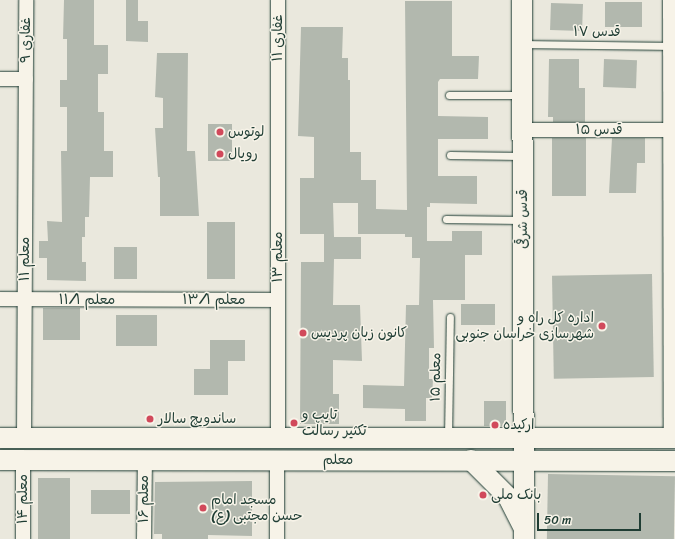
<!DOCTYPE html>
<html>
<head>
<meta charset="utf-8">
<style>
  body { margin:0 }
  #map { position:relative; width:675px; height:539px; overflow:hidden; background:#eae8dd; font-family:Sriracha,"Playpen Sans Arabic",sans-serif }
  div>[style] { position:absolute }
  .building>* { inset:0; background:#b2b8ae; transform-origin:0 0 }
  .roads { filter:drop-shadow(0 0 1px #1f3d34) drop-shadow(0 0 1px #1f3d34) }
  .lane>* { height:7px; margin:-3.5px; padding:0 3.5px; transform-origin:3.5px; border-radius:3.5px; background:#f7f3e8 }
  .street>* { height:14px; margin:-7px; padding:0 7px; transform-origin:7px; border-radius:7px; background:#f7f3e8 }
  .secondary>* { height:20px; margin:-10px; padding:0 10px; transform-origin:10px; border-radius:10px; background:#f7f3e8 }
  .dots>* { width:11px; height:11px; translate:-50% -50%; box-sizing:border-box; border:2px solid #f7f3e8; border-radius:50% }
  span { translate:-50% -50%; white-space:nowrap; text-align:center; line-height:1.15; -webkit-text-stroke:3px #f7f3e8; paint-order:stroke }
  .street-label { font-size:14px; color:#1f3d34 }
  .poi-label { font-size:14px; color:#1f3d34 }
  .left { translate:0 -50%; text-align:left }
  .right { translate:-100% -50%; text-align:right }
  .scale { position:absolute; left:537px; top:513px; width:104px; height:18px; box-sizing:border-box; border:2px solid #1f3d34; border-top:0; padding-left:5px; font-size:12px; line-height:14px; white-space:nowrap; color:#1f3d34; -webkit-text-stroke:3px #f7f3e8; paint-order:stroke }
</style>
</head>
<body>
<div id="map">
  <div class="building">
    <i style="clip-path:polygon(64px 0,94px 0,94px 45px,108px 45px,108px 74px,98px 74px,98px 112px,104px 112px,104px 151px,113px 151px,113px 177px,90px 177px,89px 217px,85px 217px,85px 237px,82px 237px,82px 262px,86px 262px,86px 281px,47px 280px,47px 258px,39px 258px,39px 241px,48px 241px,47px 221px,62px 222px,61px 151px,67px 151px,67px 107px,60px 107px,60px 80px,67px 80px,67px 39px,63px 39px)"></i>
    <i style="clip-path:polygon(126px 0,138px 0,138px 21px,148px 21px,148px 42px,126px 41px)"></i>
    <i style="clip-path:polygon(405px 1px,452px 1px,452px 56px,479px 56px,478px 79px,440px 79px,438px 82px,438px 116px,488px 117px,488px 139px,438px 139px,438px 176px,477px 176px,477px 204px,430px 203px,430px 207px,427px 207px,427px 241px,452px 241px,452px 231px,482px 231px,482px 255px,465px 255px,465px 300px,433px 300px,434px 348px,429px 348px,429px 379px,433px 379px,432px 398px,426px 398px,426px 421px,405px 421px,405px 409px,363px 408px,363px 385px,404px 386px,406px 305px,419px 305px,420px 258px,412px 258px,412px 237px,405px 237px,405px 234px,358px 234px,358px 203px,333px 203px,334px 237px,361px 237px,361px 259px,334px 259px,333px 305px,360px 305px,362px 361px,333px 360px,333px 394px,339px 394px,339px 424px,300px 424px,301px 262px,324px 262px,324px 234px,300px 234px,300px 178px,314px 178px,314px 137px,298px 136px,301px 27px,343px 27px,342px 58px,348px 58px,348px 80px,350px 80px,350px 152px,361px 152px,361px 180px,376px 180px,376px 209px,407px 210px)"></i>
    <i style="left:605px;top:2px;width:37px;height:25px"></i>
    <i style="left:551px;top:3px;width:32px;height:27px;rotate:2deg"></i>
    <i style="clip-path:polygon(157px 53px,188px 53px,187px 151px,195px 151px,199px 216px,160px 216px,160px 177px,158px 177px,155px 128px,163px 128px,163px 98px,155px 97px)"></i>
    <i style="clip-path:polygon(549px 59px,579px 59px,579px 88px,585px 88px,585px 122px,553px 122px,553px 117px,548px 117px)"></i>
    <i style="left:604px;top:59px;width:33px;height:28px;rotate:2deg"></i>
    <i style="left:208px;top:124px;width:24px;height:37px"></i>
    <i style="left:552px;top:138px;width:34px;height:58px"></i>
    <i style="clip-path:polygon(612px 138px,645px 138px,645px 163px,637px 163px,636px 193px,609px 193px)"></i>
    <i style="left:207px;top:222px;width:28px;height:57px"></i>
    <i style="left:114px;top:247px;width:23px;height:32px"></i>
    <i style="left:652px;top:274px;width:103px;height:100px;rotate:89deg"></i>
    <i style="left:461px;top:304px;width:34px;height:21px"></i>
    <i style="left:43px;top:308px;width:37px;height:32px"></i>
    <i style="left:116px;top:315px;width:41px;height:31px"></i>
    <i style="clip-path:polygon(210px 340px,245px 340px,245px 361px,228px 361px,228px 395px,194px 395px,194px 369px,210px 369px)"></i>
    <i style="left:484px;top:401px;width:22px;height:25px"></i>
    <i style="left:548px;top:474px;width:127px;height:65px;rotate:1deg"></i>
    <i style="left:38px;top:478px;width:32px;height:61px"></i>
    <i style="clip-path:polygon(252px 481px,252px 536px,208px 535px,208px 539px,162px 539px,162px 534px,154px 534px,155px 482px)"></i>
    <i style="left:91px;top:490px;width:39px;height:24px"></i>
  </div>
  <div class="roads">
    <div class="lane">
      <i style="left:523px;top:44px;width:148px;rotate:0.8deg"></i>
      <i style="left:449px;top:95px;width:71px"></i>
      <i style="left:450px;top:155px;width:71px;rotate:0.8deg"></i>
      <i style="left:446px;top:219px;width:75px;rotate:0.8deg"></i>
      <i style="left:448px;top:438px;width:121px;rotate:-89.1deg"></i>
    </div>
    <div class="street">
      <i style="left:670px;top:0;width:438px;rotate:89.9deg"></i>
      <i style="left:0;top:79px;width:26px"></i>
      <i style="left:523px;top:130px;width:152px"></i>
      <i style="left:0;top:299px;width:278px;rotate:0.2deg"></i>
      <i style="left:24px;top:438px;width:438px;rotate:-89.7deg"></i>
      <i style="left:278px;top:438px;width:438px;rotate:-90deg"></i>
      <i style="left:23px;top:460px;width:79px;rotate:90deg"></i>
      <i style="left:277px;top:460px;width:79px;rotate:90deg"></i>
      <i style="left:144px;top:539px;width:79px;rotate:-89.3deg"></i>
    </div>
    <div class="secondary">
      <i style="left:522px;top:0;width:539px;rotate:89.79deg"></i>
      <i style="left:0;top:438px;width:675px"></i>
      <i style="left:0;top:460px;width:675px;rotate:0.08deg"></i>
      <i style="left:471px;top:460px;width:52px;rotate:45deg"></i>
      <i style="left:508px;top:497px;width:33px;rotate:63deg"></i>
    </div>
  </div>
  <div class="dots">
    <i style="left:220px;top:132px;background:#d1495b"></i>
    <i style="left:220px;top:154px;background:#d1495b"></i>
    <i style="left:602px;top:326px;background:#d1495b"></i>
    <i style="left:303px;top:333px;background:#d1495b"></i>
    <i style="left:150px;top:419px;background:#d1495b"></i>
    <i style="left:294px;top:423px;background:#d1495b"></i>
    <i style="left:495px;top:425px;background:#d1495b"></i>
    <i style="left:483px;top:495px;background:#d1495b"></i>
    <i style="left:203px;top:508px;background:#d1495b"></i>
  </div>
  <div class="street-label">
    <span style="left:597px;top:32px">قدس ۱۷</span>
    <span style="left:278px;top:38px;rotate:-90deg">غفاری ۱۱</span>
    <span style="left:26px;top:40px;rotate:-90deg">غفاری ۹</span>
    <span style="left:599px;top:130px">قدس ۱۵</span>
    <span style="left:523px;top:219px;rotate:-90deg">قدس شرقی</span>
    <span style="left:278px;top:257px;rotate:-90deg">معلم ۱۳</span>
    <span style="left:25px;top:259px;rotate:-90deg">معلم ۱۱</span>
    <span style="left:87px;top:300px">معلم ۱۱/۱</span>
    <span style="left:214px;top:300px">معلم ۱۳/۱</span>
    <span style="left:436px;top:377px;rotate:-89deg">معلم ۱۵</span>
    <span style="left:338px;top:460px">معلم</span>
    <span style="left:23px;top:499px;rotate:-90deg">معلم ۱۴</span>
    <span style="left:144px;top:499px;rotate:-90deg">معلم ۱۶‌</span>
  </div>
  <div class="poi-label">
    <span class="left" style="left:228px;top:132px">لوتوس</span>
    <span class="left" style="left:228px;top:154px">رویال</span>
    <span class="right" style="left:594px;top:326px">اداره کل راه و<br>شهرسازی خراسان جنوبی</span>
    <span class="left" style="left:311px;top:333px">کانون زبان پردیس</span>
    <span class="left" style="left:302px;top:423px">تایپ و<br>تکثیر رسالت</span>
    <span class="left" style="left:158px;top:419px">ساندویچ سالار</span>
    <span class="left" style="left:503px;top:425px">ارکیده</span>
    <span class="left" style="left:491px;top:495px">بانک ملی</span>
    <span class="left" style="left:211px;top:508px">مسجد امام<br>حسن مجتبی (ع)</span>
  </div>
  <div class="scale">50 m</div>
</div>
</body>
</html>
